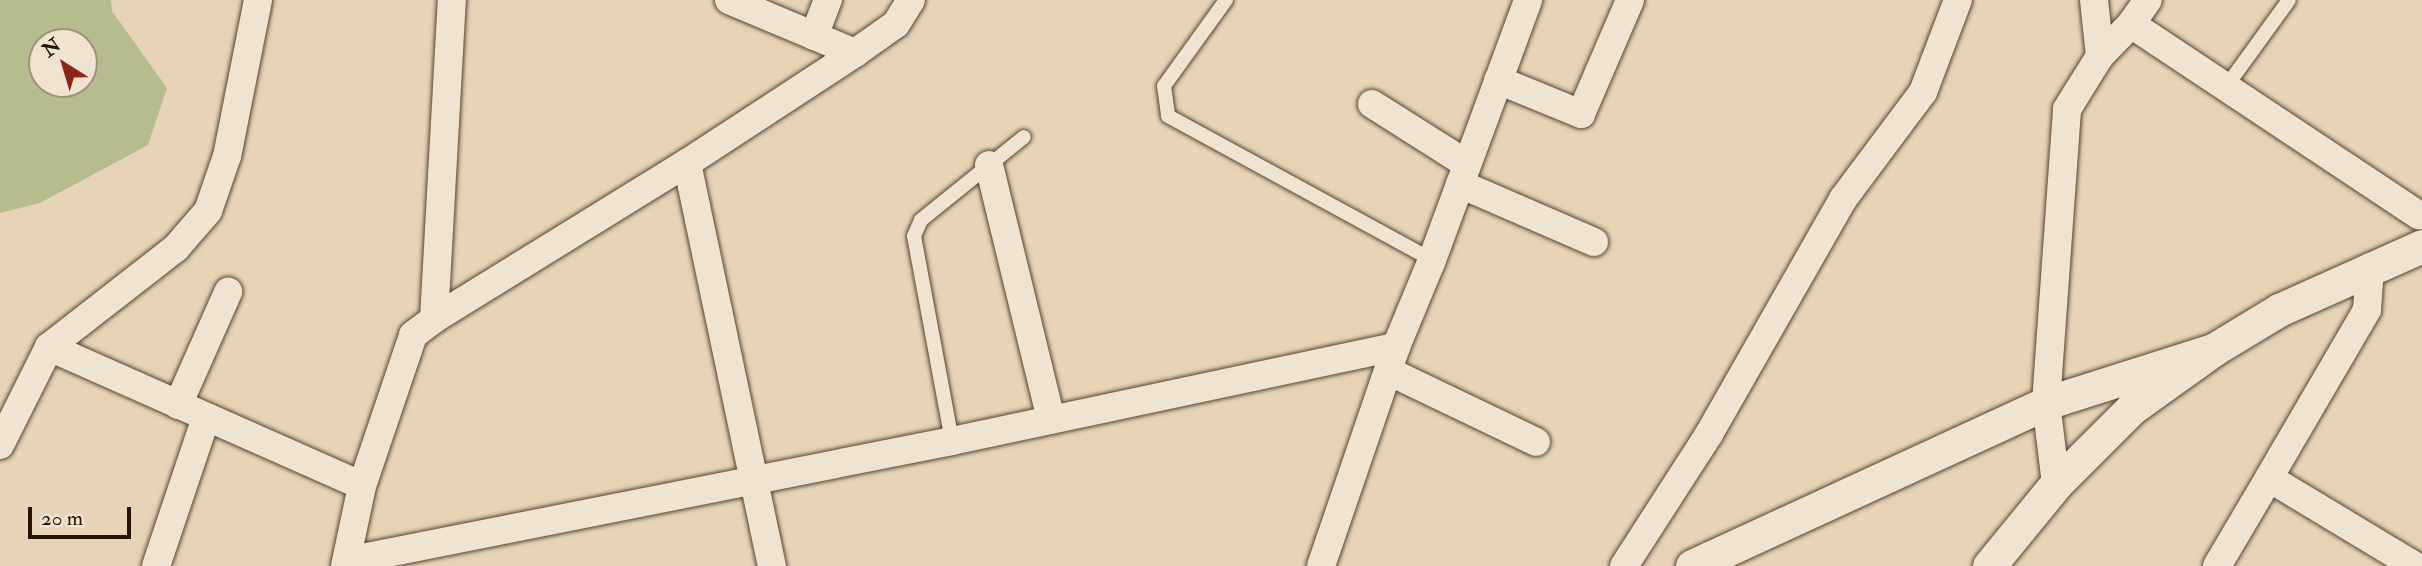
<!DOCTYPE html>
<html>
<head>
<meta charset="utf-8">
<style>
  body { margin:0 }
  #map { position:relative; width:2422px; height:566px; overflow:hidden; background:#e7d4b8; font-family:"IM FELL Double Pica",serif }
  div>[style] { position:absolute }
  .green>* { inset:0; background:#b7bc8e }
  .roads { filter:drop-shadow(0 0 2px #56452e) drop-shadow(0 0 2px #56452e) }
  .service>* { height:14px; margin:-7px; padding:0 7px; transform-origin:7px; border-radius:7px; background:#efe3d1 }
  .minor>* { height:28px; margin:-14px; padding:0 14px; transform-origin:14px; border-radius:14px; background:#efe3d1 }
  .tertiary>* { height:33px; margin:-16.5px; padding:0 16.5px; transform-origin:16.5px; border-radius:16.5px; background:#efe3d1 }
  span { translate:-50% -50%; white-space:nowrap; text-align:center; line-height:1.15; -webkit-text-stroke:5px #efe3d1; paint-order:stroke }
  .north { position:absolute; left:28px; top:28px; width:70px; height:70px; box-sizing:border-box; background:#efe3d1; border:2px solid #9e917d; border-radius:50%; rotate:323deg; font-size:19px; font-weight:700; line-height:28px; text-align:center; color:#251500 }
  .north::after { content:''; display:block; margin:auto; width:24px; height:32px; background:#8f2418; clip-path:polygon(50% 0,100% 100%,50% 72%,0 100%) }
  .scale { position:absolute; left:28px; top:507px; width:103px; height:32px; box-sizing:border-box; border:4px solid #251500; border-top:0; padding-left:9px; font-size:21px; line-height:24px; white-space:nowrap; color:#251500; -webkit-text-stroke:5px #efe3d1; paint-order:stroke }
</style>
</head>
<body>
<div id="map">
  <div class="green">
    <i style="clip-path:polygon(evenodd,0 0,111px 0,112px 11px,167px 88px,148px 145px,40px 203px,0 213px,0 0,42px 42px,84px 42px,84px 84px,42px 84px,42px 42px)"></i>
  </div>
  <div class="roads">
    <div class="service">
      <i style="left:1226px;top:0;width:106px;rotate:125.8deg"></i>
      <i style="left:1164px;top:86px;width:30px;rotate:82deg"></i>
      <i style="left:1168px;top:116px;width:301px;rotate:28.6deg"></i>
      <i style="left:2226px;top:87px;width:107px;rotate:-54.1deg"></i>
      <i style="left:952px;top:441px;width:208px;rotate:-100.5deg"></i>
      <i style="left:914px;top:236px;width:17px;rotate:-66deg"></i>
      <i style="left:921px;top:220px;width:132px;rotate:-38.9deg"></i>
    </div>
    <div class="minor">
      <i style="left:258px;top:0;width:159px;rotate:101.2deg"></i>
      <i style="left:227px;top:156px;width:58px;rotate:109.1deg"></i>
      <i style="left:208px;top:211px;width:49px;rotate:130.9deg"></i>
      <i style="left:176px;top:248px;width:161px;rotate:142.1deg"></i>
      <i style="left:49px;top:347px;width:342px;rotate:23.9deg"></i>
      <i style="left:729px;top:0;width:137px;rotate:22.8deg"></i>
      <i style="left:2094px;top:0;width:56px;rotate:83.9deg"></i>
      <i style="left:2131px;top:24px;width:346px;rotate:33.6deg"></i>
      <i style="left:814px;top:36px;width:39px;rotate:-69deg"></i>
      <i style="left:1498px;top:80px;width:90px;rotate:22.3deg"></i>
      <i style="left:1581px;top:114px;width:124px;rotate:-66.7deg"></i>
      <i style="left:1372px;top:104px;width:112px;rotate:32.3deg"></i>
      <i style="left:687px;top:163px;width:412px;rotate:78.1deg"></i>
      <i style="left:989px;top:165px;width:262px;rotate:76.3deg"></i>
      <i style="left:1460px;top:184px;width:146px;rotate:23.4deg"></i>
      <i style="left:2370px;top:267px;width:43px;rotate:94deg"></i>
      <i style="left:2367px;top:310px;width:194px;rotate:120.3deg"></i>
      <i style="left:2269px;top:478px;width:170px;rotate:31.1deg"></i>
      <i style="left:434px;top:319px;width:320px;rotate:-86.8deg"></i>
      <i style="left:1388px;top:371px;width:164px;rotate:25.6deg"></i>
      <i style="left:178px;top:405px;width:124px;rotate:-66.1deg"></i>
      <i style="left:0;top:445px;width:110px;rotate:-63.4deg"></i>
      <i style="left:2056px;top:484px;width:82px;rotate:-97deg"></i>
      <i style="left:2046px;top:403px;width:295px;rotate:-85.9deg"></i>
      <i style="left:2067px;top:109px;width:62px;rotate:-58.1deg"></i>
      <i style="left:2100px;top:56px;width:45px;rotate:-45.9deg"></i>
      <i style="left:2131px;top:24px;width:29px;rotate:-55deg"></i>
      <i style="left:347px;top:561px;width:617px;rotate:-11.22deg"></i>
      <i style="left:952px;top:441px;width:454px;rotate:-12deg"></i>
      <i style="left:156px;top:566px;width:157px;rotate:-71.4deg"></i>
      <i style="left:345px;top:566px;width:82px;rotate:-78deg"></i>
      <i style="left:362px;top:486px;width:159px;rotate:-71.3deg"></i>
      <i style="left:413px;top:335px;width:26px;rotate:-37deg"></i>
      <i style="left:434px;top:319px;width:297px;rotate:-31.7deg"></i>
      <i style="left:687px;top:163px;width:201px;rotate:-33.2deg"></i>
      <i style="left:855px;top:53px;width:50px;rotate:-35.3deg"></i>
      <i style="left:896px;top:24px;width:28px;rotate:-58deg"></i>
      <i style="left:1321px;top:566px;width:231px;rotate:-71.1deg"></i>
      <i style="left:1396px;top:347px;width:94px;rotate:-67.5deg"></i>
      <i style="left:1432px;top:260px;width:277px;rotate:-69.7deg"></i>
      <i style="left:1624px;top:566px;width:157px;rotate:-57.2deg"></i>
      <i style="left:1709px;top:434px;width:271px;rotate:-60.3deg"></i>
      <i style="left:1843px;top:199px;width:134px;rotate:-53.2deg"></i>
      <i style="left:1923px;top:92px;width:98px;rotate:-69.2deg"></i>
      <i style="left:2217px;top:566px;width:102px;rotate:-59.4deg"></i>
    </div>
    <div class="tertiary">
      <i style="left:1692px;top:566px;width:390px;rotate:-24.7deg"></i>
      <i style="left:2046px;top:403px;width:175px;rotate:-17.6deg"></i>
      <i style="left:1989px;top:566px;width:106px;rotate:-50.7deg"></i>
      <i style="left:2056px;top:484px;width:107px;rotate:-45deg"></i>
      <i style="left:2132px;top:408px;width:100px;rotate:-35.6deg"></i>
      <i style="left:2213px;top:350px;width:77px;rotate:-31.2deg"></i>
      <i style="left:2279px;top:310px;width:157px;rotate:-24.1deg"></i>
    </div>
  </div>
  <div class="north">N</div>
  <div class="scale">20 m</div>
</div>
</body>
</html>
